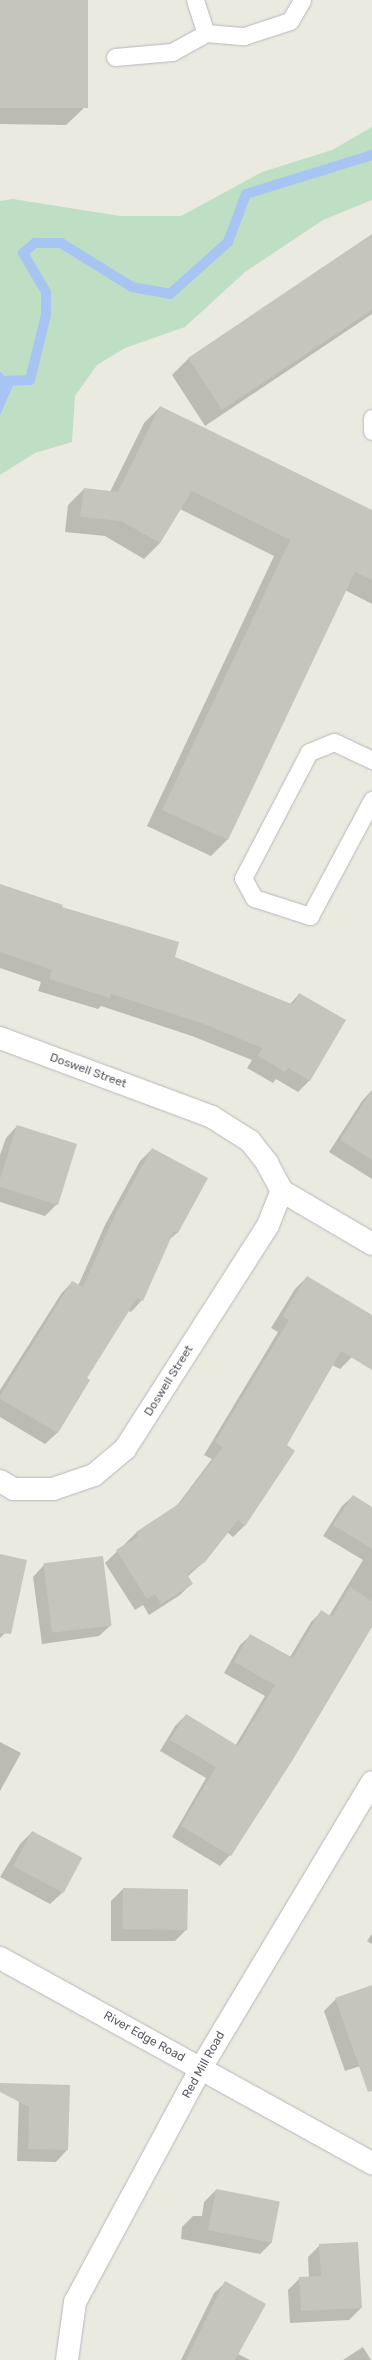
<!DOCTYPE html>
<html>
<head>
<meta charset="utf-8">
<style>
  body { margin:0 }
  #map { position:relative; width:372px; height:2360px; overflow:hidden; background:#eaeae0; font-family:Rubik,sans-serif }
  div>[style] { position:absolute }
  .green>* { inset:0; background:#bfdfc5 }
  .water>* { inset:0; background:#a7c4f3 }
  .shadow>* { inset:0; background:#0003 }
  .stream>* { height:10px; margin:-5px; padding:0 5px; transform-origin:5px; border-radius:5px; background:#a7c4f3 }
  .building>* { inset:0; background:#c5c4bd; transform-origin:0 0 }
  .roads { filter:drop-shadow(0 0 1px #b6b7bb) drop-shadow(0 0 1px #b6b7bb) }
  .service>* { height:17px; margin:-8.5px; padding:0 8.5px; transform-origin:8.5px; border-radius:8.5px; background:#fff }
  .minor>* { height:22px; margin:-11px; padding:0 11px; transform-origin:11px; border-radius:11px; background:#fff }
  span { translate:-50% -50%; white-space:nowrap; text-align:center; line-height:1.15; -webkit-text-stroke:4px #fff; paint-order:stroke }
  .street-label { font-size:12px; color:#595b5f }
</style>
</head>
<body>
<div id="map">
  <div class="green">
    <i style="clip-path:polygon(372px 127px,372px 200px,323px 220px,245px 272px,185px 327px,125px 348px,97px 365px,75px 396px,72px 442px,35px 453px,0 475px,0 416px,13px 386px,0 371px,0 201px,13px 199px,120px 216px,181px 216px,262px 172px,332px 150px)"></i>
  </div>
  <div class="water">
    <i style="clip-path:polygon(0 371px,13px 386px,0 416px)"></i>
  </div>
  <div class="shadow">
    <i style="clip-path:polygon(0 0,87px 0,83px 109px,66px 125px,0 124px)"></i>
    <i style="clip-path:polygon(372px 236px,372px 314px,205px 426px,172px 375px,188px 359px)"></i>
    <i style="clip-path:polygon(160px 407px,372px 511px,372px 604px,345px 590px,227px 840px,211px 856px,147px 826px,274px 556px,180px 509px,160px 543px,144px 559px,105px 536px,65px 532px,68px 505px,84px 489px,110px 492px,144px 423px)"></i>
    <i style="clip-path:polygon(0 885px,61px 907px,173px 957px,290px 1004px,299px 994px,310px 1080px,298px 1092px,276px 1079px,273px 1083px,247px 1068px,252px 1060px,192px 1036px,101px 1006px,98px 1009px,38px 991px,41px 982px,0 968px)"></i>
    <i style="clip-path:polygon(372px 1090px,372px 1179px,329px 1152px,362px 1101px)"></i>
    <i style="clip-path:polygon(17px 1126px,57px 1204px,45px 1216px,0 1202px,0 1155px,6px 1138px)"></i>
    <i style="clip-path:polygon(152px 1149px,206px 1179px,177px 1233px,169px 1240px,142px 1300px,131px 1312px,128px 1311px,86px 1378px,89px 1380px,57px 1433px,45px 1444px,0 1417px,0 1390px,61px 1294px,72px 1282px,78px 1286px,105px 1225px,140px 1161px)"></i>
    <i style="clip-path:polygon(307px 1277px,372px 1316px,372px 1324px,351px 1358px,340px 1369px,332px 1365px,286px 1445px,294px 1451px,245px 1525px,233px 1537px,227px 1532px,205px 1561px,187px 1577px,191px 1584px,180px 1595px,149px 1615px,143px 1605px,135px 1610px,105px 1563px,136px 1533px,175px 1508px,212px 1459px,204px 1455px,278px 1332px,271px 1328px,295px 1289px)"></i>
    <i style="clip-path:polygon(353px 1496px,372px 1508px,372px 1625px,230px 1855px,220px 1866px,172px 1837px,206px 1778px,160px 1751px,175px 1726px,186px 1715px,235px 1746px,265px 1696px,224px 1673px,240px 1645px,251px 1635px,290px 1657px,311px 1622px,321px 1612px,329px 1616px,363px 1560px,323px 1536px,342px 1506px)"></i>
    <i style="clip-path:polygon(0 1555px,11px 1627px,0 1638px)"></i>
    <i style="clip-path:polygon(44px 1565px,111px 1625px,99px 1636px,42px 1644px,33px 1577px)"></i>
    <i style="clip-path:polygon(0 1742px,21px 1753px,0 1791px)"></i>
    <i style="clip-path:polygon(32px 1832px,81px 1859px,62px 1893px,50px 1904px,0 1877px,20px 1844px)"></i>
    <i style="clip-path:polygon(123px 1889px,187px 1929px,175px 1941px,111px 1941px,111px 1901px)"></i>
    <i style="clip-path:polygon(372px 1934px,372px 1944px,367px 1941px)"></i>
    <i style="clip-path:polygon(372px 1986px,372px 2062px,345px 2071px,324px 2011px,336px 1999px)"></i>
    <i style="clip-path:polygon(69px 2086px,67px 2150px,56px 2162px,17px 2161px,19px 2097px)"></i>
    <i style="clip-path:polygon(216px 2190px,272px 2242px,260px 2254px,181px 2239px,182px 2227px,193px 2216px,202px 2216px,204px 2202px)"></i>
    <i style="clip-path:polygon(320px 2245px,361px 2308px,349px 2320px,290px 2323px,288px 2290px,300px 2278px,309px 2278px,308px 2257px)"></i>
    <i style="clip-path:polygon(225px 2283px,238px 2354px,250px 2360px,181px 2360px,214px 2293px)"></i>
    <i style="clip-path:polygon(363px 2347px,371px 2360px,343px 2360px)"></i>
  </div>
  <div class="stream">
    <i style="left:0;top:381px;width:30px;rotate:-2deg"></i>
    <i style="left:30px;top:380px;width:67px;rotate:-76.2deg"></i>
    <i style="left:46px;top:315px;width:23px;rotate:-90deg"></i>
    <i style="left:46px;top:292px;width:45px;rotate:-120.5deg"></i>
    <i style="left:23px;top:253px;width:16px;rotate:-40deg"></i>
    <i style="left:35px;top:243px;width:26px"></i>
    <i style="left:61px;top:243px;width:84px;rotate:31.8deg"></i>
    <i style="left:132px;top:287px;width:39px;rotate:10deg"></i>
    <i style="left:170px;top:294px;width:78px;rotate:-41.9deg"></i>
    <i style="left:228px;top:242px;width:51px;rotate:-69.4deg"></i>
    <i style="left:246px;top:194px;width:132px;rotate:-17.2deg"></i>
  </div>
  <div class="building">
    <i style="left:0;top:0;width:88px;height:108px"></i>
    <i style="clip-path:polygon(372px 234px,372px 310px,222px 410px,188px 358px)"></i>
    <i style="clip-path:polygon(160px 406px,372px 510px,372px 580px,355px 572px,228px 840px,162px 810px,290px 540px,192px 491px,160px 543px,121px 521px,80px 517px,84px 488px,118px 492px)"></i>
    <i style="clip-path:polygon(0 884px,63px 905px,62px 907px,179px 942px,175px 957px,289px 1003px,294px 1003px,299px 993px,346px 1020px,310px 1081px,288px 1068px,285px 1072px,258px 1056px,262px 1048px,204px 1024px,111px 994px,110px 998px,49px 979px,52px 970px,0 952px)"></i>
    <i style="clip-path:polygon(372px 1090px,372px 1160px,340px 1140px)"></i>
    <i style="clip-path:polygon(17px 1125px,77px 1144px,58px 1205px,0 1187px,0 1179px)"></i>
    <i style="clip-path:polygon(152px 1148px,208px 1178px,178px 1233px,174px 1231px,143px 1301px,137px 1298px,87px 1378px,90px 1380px,58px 1433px,0 1399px,0 1396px,72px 1281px,83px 1287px,116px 1213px)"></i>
    <i style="clip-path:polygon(307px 1276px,372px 1315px,372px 1370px,341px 1351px,287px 1445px,295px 1451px,245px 1526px,238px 1520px,205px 1562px,187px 1574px,193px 1584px,161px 1604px,155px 1594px,147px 1599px,116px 1550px,139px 1536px,136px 1532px,180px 1503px,223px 1447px,215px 1442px,289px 1320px,282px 1316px)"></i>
    <i style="clip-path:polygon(353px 1495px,372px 1507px,372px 1549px,333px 1525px)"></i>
    <i style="clip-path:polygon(0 1554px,27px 1560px,11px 1634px,0 1633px)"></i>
    <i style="left:103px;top:1556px;width:70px;height:60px;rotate:83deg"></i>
    <i style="clip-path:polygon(350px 1587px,372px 1601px,372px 1627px,292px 1761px,231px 1856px,181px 1826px,216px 1767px,170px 1740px,186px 1714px,238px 1746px,275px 1685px,234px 1662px,250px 1634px,293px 1658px,321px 1610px,332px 1617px)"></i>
    <i style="left:32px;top:1831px;width:57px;height:40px;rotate:28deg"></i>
    <i style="left:123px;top:1888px;width:65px;height:41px;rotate:1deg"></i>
    <i style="clip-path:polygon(372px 1985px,372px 2091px,368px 2092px,335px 1998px)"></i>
    <i style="clip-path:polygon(0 2083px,70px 2085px,68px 2150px,28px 2149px,29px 2107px,0 2092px)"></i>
    <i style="left:216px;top:2189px;width:65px;height:42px;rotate:11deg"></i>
    <i style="clip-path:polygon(358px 2242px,362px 2308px,301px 2311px,299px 2277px,321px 2276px,319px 2244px)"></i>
    <i style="clip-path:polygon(225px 2281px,266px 2304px,235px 2360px,186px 2360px)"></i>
  </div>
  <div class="roads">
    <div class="service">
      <i style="left:195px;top:0;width:35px;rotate:72deg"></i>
      <i style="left:206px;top:33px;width:38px;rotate:5deg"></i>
      <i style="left:244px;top:36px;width:48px;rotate:-18.1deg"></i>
      <i style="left:290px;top:21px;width:24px;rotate:-60deg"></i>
      <i style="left:115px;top:57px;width:57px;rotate:-5deg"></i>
      <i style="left:172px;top:52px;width:39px;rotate:-29deg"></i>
      <i style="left:372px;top:418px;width:13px;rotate:90deg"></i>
      <i style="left:372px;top:760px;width:42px;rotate:-154.7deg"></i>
      <i style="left:334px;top:742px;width:27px;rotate:158deg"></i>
      <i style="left:309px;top:752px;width:142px;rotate:117.6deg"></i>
      <i style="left:243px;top:878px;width:23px;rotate:61deg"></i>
      <i style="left:254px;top:898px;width:59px;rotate:17.8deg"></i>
      <i style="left:310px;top:916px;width:132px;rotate:-61.9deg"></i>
    </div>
    <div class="minor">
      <i style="left:0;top:1038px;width:226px;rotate:20.4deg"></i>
      <i style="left:212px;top:1117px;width:45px;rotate:32.3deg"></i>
      <i style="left:250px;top:1141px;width:28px;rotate:52deg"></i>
      <i style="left:267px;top:1163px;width:32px;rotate:62deg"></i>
      <i style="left:282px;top:1191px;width:104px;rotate:30.5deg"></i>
      <i style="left:0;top:1481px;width:16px;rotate:30deg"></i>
      <i style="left:14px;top:1489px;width:39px"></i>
      <i style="left:53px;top:1489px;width:43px;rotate:-18.9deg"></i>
      <i style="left:94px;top:1475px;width:40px;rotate:-40deg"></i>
      <i style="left:125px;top:1449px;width:266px;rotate:-57.4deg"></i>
      <i style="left:268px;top:1225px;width:37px;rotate:-68deg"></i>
      <i style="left:0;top:1958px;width:425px;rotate:28.9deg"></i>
      <i style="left:67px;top:2360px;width:59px;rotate:-82.1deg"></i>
      <i style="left:75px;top:2302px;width:266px;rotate:-61.7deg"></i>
      <i style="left:201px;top:2068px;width:333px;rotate:-59.1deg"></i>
    </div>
  </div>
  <div class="street-label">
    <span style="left:88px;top:1071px;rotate:20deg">Doswell Street</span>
    <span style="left:169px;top:1381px;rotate:-58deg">Doswell Street</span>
    <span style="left:144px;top:2037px;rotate:29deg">River Edge Road</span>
    <span style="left:204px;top:2065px;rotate:-61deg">Red Mill Road</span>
  </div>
</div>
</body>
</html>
